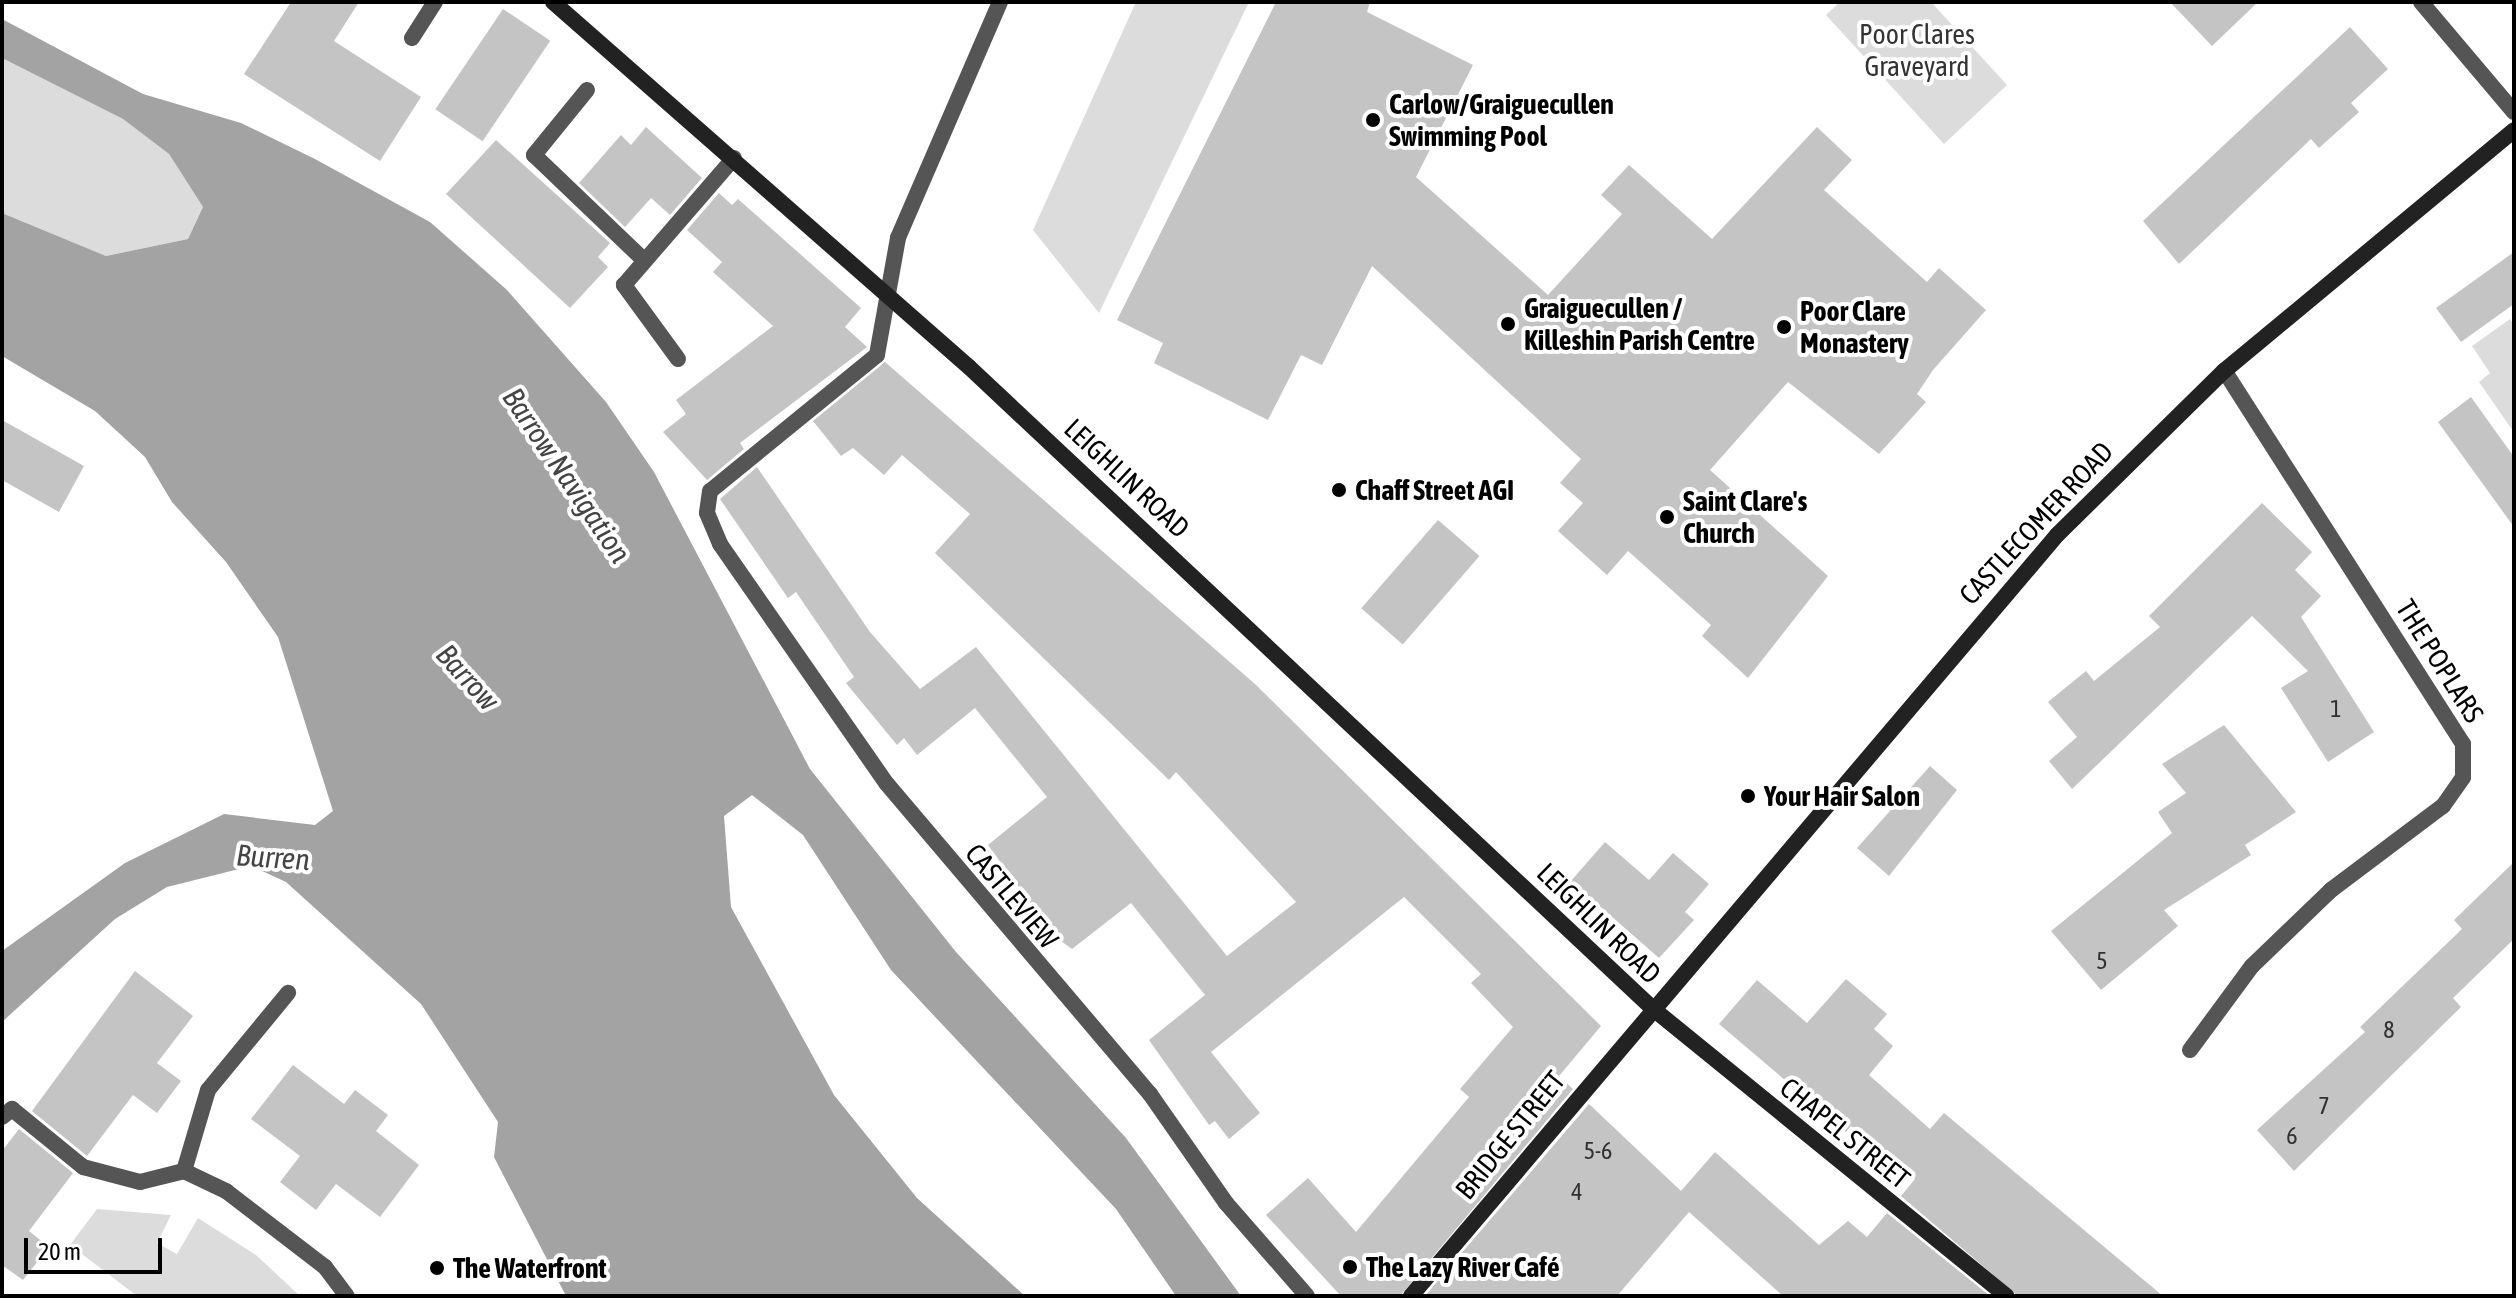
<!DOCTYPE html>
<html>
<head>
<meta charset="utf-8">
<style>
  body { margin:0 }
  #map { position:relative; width:2516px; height:1298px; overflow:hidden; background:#fff; font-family:"Asap Condensed",sans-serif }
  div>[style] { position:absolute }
  .green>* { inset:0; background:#dcdcdc }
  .water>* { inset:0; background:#a3a3a3 }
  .building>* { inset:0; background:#c4c4c4; transform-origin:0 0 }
  .street>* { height:16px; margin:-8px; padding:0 8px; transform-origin:8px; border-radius:8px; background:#555 }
  .secondary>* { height:16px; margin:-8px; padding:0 8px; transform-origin:8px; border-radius:8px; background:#222 }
  .dots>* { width:22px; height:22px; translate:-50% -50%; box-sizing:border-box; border:4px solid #fff; border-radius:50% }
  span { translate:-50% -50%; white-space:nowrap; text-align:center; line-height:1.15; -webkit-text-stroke:8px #fff; paint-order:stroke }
  .number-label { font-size:24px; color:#313131 }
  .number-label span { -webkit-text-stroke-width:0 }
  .park-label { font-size:28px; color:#333 }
  .poi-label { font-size:28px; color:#000; font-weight:700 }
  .left { translate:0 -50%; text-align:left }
  .street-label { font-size:28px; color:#000 }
  .water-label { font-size:30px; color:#444; font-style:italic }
  .frame { position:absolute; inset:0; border:4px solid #000; pointer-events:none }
  .scale { position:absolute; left:24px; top:1238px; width:138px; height:36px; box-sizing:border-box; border:4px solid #000; border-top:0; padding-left:10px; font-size:24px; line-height:28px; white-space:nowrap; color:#000; -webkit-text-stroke:6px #fff; paint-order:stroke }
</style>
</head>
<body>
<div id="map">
  <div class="green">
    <i style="clip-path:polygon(1136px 2px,1249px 2px,1099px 313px,1033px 230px)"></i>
    <i style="clip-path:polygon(1840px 2px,1931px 2px,2007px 85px,1944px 144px,1826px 15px)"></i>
    <i style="clip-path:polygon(2px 58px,123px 119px,169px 154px,203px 207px,188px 239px,106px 256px,2px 213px)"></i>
    <i style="clip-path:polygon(2510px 319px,2514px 325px,2513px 431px,2479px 382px,2490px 373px,2472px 346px)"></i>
    <i style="clip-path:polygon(97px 1209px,171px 1215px,157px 1243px,177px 1254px,198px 1218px,256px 1255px,300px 1296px,137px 1296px,70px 1245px)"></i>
  </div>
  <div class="water">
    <i style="clip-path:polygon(2px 19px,143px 94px,241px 123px,315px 159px,430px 222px,507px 290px,606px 402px,654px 472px,810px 769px,956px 952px,1126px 1138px,1241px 1296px,1176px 1296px,1116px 1209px,891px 970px,803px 835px,752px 795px,724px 816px,731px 907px,834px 1095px,917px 1198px,1025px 1296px,566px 1296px,494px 1157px,498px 1122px,421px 1004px,286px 882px,251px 866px,167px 887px,115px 919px,2px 1022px,2px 951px,125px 863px,224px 814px,315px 825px,333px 811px,278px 637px,226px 562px,172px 502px,145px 457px,95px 411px,2px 356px,2px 213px,106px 256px,188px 239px,203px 207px,169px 154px,123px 119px,2px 58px)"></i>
  </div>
  <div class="building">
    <i style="clip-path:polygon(291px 2px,359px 2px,334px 41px,421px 97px,380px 161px,244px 74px)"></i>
    <i style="clip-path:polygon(1276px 2px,1370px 2px,1367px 12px,1473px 65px,1416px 177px,1548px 295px,1622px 214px,1601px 195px,1629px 165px,1712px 239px,1817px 127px,1852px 160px,1824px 190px,1927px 282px,1939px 268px,1986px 310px,1933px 370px,1917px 394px,1926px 402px,1879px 454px,1788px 382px,1710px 470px,1828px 576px,1748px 678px,1702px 636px,1711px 625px,1628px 551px,1607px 575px,1558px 531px,1583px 503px,1560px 483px,1581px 459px,1372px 266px,1322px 365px,1301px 355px,1268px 420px,1154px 363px,1163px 343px,1117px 320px)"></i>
    <i style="clip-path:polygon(2170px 2px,2258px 2px,2212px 46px)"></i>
    <i style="left:503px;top:9px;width:57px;height:121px;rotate:34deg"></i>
    <i style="clip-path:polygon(2350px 27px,2388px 69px,2351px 103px,2359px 112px,2319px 148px,2311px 139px,2179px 264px,2143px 221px)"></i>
    <i style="clip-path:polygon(646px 127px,702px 178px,670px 215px,651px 198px,625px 227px,579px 183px,621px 135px,631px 145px)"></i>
    <i style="clip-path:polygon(496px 140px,610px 243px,598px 257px,608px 267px,570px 308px,446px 194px)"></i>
    <i style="clip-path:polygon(719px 193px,732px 205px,738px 199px,861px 308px,845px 327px,867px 347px,740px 443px,744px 449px,707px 480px,663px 432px,686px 414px,676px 400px,773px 326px,713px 272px,722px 262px,687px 230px)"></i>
    <i style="clip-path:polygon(2514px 252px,2514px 304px,2461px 342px,2436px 308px)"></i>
    <i style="clip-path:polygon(885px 362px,1255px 684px,1601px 1026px,1559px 1076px,1573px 1089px,1400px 1296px,1341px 1296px,1266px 1215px,1308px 1178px,1356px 1232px,1469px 1097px,1460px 1089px,1513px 1027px,1471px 983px,1481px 974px,1404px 897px,1211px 1052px,1260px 1113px,1229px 1139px,1215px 1121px,1209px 1125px,1149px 1040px,1205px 995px,1131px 903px,1072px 949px,1054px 936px,988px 845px,1047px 797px,975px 708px,917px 755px,904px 738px,897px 745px,846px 683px,854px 677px,796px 592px,788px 598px,720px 499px,757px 467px,870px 632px,920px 689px,976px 647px,1227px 956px,1296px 902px,1176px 772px,1169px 780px,935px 553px,970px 514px,902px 455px,884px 475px,853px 448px,841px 456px,813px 421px)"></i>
    <i style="clip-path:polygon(2471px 397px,2514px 457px,2514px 527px,2438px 422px)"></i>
    <i style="clip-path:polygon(2px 420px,84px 466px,59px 512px,2px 480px)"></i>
    <i style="clip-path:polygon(2262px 503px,2312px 552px,2295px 570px,2321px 596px,2301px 617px,2374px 732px,2328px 762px,2281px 688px,2308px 671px,2252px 616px,2072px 789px,2049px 761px,2077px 737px,2048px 702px,2086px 671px,2094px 681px,2160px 627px,2149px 616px)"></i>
    <i style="left:1438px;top:520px;width:55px;height:117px;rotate:41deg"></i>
    <i style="clip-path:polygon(2224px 725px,2296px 812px,2245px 845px,2251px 855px,2164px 910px,2178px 926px,2101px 990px,2051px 931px,2172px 833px,2158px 812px,2186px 793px,2162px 764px)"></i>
    <i style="clip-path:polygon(1930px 766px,1957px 790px,1889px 876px,1857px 848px)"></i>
    <i style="clip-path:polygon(1605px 842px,1649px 880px,1673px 853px,1709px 884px,1685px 912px,1694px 920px,1659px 958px,1571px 881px)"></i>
    <i style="clip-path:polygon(2514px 862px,2514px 939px,2453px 998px,2461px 1007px,2294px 1171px,2257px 1130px,2365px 1032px,2360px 1027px,2462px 929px,2454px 920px)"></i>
    <i style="clip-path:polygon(135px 971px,193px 1016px,157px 1063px,181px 1081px,157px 1113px,133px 1095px,87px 1156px,32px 1111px)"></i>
    <i style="clip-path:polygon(1846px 979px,1887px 1014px,1874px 1029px,1893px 1046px,1869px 1075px,1930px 1129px,1944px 1113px,2163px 1296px,2018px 1296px,1901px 1196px,1915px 1179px,1851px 1126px,1846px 1132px,1719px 1024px,1757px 980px,1807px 1023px)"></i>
    <i style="clip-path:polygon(293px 1065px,344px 1104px,355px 1090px,388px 1115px,376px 1131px,419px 1165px,380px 1217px,336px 1184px,316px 1210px,280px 1182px,300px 1156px,251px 1119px)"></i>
    <i style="clip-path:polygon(1589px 1104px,1681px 1191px,1715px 1152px,1819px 1245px,1848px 1221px,1867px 1237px,1887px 1213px,1990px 1296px,1783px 1296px,1689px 1212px,1617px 1296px,1425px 1296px)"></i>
    <i style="clip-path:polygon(19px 1129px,73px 1173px,29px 1231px,49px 1247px,23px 1280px,2px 1265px,2px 1151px)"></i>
  </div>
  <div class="street">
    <i style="left:1000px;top:2px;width:257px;rotate:113.4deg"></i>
    <i style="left:898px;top:238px;width:119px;rotate:100.2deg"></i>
    <i style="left:877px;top:355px;width:215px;rotate:140.8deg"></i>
    <i style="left:710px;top:491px;width:22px;rotate:98deg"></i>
    <i style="left:707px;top:513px;width:34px;rotate:67deg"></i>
    <i style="left:720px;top:544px;width:292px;rotate:55.2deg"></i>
    <i style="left:887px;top:784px;width:407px;rotate:49.7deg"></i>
    <i style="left:1150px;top:1094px;width:133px;rotate:55.1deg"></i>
    <i style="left:1226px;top:1203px;width:123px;rotate:48.9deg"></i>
    <i style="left:2421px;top:2px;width:144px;rotate:49.8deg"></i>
    <i style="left:412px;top:38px;width:43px;rotate:-57.4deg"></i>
    <i style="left:587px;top:90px;width:84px;rotate:129.2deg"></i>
    <i style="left:534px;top:155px;width:153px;rotate:43.7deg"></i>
    <i style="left:678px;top:359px;width:92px;rotate:-126.1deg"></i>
    <i style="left:624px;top:285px;width:168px;rotate:-49.1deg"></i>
    <i style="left:2190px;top:1050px;width:104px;rotate:-53.6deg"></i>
    <i style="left:2252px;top:966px;width:110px;rotate:-43.9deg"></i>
    <i style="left:2331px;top:890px;width:140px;rotate:-36.9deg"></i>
    <i style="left:2443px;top:806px;width:35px;rotate:-55deg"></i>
    <i style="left:2463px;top:777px;width:33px;rotate:-90deg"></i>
    <i style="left:2463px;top:744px;width:443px;rotate:-122.6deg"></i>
    <i style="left:2px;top:1117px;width:13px;rotate:-39deg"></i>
    <i style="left:12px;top:1109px;width:92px;rotate:39.2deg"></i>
    <i style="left:83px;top:1167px;width:59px;rotate:14.7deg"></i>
    <i style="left:140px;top:1182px;width:45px;rotate:-14deg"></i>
    <i style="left:184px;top:1171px;width:47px;rotate:25.5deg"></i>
    <i style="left:226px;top:1191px;width:125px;rotate:37.5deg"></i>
    <i style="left:325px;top:1267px;width:36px;rotate:53deg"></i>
    <i style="left:184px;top:1171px;width:84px;rotate:-73.5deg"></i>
    <i style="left:208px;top:1090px;width:126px;rotate:-50.5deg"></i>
  </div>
  <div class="secondary">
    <i style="left:553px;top:2px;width:553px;rotate:41.26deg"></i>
    <i style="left:969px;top:367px;width:937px;rotate:43.18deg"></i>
    <i style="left:1652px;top:1008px;width:457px;rotate:39.1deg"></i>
    <i style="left:1411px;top:1296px;width:998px;rotate:-49.67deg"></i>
    <i style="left:2057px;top:535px;width:234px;rotate:-44.5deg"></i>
    <i style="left:2224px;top:371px;width:377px;rotate:-39.7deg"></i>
  </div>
  <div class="dots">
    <i style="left:1373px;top:120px;background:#000"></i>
    <i style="left:1508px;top:324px;background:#000"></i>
    <i style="left:1784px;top:327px;background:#000"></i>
    <i style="left:1339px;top:490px;background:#000"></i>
    <i style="left:1667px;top:517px;background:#000"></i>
    <i style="left:1748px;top:796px;background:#000"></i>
    <i style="left:1350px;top:1267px;background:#000"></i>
    <i style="left:437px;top:1268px;background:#000"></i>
  </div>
  <div class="number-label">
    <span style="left:2336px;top:709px">1</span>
    <span style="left:2102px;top:961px">5</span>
    <span style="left:2389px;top:1030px">8</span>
    <span style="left:2324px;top:1106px">7</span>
    <span style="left:2292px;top:1136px">6</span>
    <span style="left:1598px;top:1151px">5-6</span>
    <span style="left:1577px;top:1192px">4</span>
  </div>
  <div class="park-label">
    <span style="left:1917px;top:50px">Poor Clares<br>Graveyard</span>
  </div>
  <div class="poi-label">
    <span class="left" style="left:1389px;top:120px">Carlow/Graiguecullen<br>Swimming Pool</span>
    <span class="left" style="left:1524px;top:324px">Graiguecullen /<br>Killeshin Parish Centre</span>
    <span class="left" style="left:1800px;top:327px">Poor Clare<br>Monastery</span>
    <span class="left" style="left:1355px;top:490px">Chaff Street AGI</span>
    <span class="left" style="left:1683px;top:517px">Saint Clare's<br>Church</span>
    <span class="left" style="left:1764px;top:796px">Your Hair Salon</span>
    <span class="left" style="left:1366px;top:1267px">The Lazy River Café</span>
    <span class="left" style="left:453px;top:1268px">The Waterfront</span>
  </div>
  <div class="street-label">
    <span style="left:1127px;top:478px;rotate:43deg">LEIGHLIN ROAD</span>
    <span style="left:2036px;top:523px;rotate:-47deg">CASTLECOMER ROAD</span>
    <span style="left:2440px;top:661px;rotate:58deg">THE POPLARS</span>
    <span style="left:1012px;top:896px;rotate:50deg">CASTLEVIEW</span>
    <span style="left:1599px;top:923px;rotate:44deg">LEIGHLIN ROAD</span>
    <span style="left:1845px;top:1133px;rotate:39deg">CHAPEL STREET</span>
    <span style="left:1510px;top:1135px;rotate:-51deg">BRIDGE STREET</span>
  </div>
  <div class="water-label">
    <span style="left:567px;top:475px;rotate:56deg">Barrow Navigation</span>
    <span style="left:468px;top:677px;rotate:48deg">Barrow</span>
    <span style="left:273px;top:857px;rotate:4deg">Burren</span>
  </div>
  <div class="frame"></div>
  <div class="scale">20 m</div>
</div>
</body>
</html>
